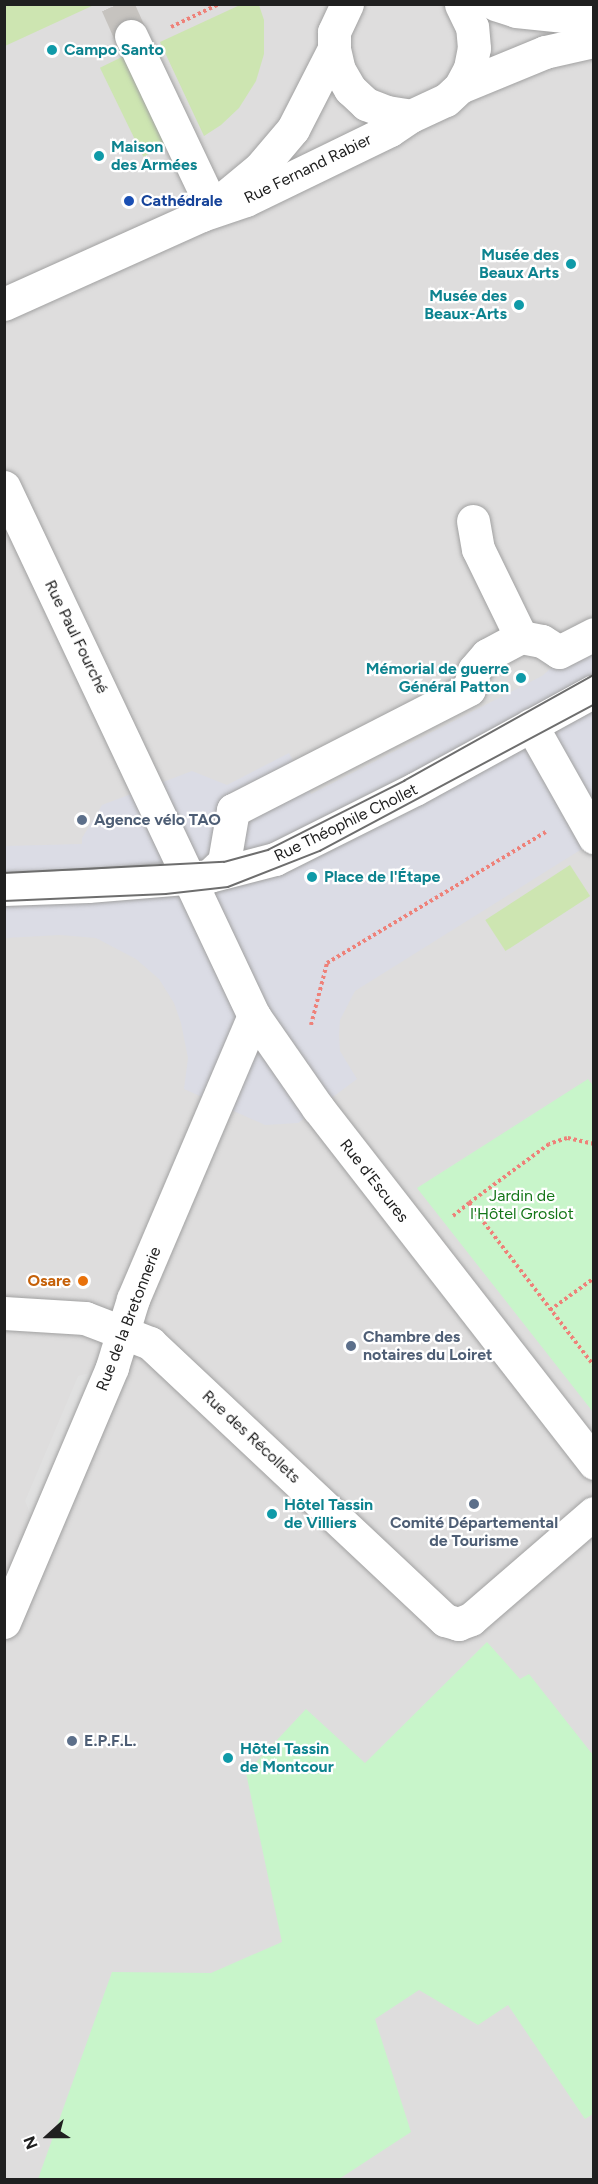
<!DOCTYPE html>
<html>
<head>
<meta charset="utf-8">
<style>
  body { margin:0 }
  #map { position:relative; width:598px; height:2184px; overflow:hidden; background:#efece7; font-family:Figtree,sans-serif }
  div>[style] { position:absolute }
  .residential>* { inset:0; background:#dedddd; transform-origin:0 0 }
  .grass>* { inset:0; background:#cde5b1; transform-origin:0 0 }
  .park>* { inset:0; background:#c8f5ca }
  .parking>* { inset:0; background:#e0e0e0 }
  .plaza>* { inset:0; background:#dbdce5 }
  .minor-tunnel>* { height:33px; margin-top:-16.5px; transform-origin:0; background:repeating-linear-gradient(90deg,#c6c3bf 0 33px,transparent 0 49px) }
  .path>* { height:4px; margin-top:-2px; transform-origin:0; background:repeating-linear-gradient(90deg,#ee8179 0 3px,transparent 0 6px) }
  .roads { filter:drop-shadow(0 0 2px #a1a1a1) drop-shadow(0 0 2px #a1a1a1) }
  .minor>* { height:33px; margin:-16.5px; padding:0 16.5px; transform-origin:16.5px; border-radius:16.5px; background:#fff }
  .tram>* { height:1.5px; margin:-0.75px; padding:0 0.75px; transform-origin:0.75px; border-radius:0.75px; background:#6e6e6e }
  .dots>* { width:16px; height:16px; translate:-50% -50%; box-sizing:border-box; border:3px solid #fff; border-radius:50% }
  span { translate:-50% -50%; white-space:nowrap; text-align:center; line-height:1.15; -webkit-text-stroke:4.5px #fff; paint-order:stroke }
  .culture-label { font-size:16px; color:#0d838f; font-weight:700 }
  .left { translate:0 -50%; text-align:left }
  .right { translate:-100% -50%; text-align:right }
  .street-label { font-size:16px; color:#202020 }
  .transit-label { font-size:16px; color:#164399; font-weight:700 }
  .service-label { font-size:16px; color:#4e5e75; font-weight:700 }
  .park-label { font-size:16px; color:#157619 }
  .food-label { font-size:16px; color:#c56008; font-weight:700 }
  .frame { position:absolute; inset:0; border:6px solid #202020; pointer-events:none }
  .north { position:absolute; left:18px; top:2106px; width:60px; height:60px; -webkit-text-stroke:4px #fff; paint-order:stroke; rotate:249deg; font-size:16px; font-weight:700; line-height:24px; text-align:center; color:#202020 }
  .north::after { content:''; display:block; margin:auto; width:21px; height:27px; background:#202020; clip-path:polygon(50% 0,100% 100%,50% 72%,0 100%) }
</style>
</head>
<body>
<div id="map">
  <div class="residential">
    <i style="left:5px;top:5px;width:588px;height:2174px"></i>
  </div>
  <div class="grass">
    <i style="clip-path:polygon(5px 4px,94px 4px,94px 5px,5px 46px)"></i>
    <i style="clip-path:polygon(240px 5px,259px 5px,264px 20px,264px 54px,256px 81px,239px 108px,221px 125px,204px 136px,160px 42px)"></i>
    <i style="left:126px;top:55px;width:99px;height:29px;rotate:64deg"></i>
    <i style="left:570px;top:865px;width:37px;height:101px;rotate:57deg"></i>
  </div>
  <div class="park">
    <i style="clip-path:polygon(588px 1079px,594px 1087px,593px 1412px,417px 1188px)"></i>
    <i style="clip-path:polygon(487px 1642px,520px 1679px,529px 1674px,593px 1755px,593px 2114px,585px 2119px,508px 2005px,478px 2025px,419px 1990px,375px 2019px,411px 2132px,339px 2179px,38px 2179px,112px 1972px,211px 1973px,282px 1942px,246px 1773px,306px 1709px,365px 1763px)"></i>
  </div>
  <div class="parking">
    <i style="clip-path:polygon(94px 1372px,33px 1520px,25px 1501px,78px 1376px)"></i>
  </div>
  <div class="plaza">
    <i style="clip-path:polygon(593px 645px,593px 842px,355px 991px,340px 1020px,339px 1035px,340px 1051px,357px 1079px,298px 1123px,265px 1125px,184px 1089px,188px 1058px,181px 1023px,174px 1003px,159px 979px,136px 959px,96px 938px,60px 935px,5px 938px,4px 846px,82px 844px,82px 838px,102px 805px,192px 771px,227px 785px,289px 753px,311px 794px,542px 676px,558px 662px)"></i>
  </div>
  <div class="minor-tunnel">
    <i style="left:117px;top:4px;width:35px;rotate:66deg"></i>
  </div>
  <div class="path">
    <i style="left:171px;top:27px;width:53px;rotate:-25.6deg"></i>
    <i style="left:311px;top:1025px;width:64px;rotate:-75.5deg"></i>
    <i style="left:327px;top:963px;width:255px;rotate:-30.9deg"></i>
    <i style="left:594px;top:1144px;width:28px;rotate:-167deg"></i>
    <i style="left:567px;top:1138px;width:19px;rotate:162deg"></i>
    <i style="left:549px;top:1144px;width:99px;rotate:143.6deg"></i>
    <i style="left:469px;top:1203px;width:205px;rotate:52.5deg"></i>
    <i style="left:453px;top:1216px;width:21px;rotate:-39deg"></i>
    <i style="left:550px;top:1310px;width:54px;rotate:-36deg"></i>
  </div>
  <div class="roads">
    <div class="minor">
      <i style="left:347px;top:4px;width:31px;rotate:115deg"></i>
      <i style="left:334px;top:32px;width:17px;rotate:90deg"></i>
      <i style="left:334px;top:49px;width:22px;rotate:77deg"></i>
      <i style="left:339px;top:70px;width:22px;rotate:60deg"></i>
      <i style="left:350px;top:89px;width:22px;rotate:43deg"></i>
      <i style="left:366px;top:104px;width:22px;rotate:21deg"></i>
      <i style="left:387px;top:112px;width:24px;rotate:9deg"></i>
      <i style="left:411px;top:116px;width:38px;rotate:-25deg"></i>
      <i style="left:446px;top:100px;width:19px;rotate:-43deg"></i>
      <i style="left:460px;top:87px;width:21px;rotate:-62deg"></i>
      <i style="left:470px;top:68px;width:20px;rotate:-79deg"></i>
      <i style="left:474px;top:48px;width:21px;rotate:-95deg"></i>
      <i style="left:472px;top:27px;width:25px;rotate:-116deg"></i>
      <i style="left:495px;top:4px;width:22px;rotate:18deg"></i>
      <i style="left:516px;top:11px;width:78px;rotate:5.9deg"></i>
      <i style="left:131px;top:36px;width:170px;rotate:64.6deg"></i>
      <i style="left:204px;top:190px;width:25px;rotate:95deg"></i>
      <i style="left:460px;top:87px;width:92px;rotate:-22.4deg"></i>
      <i style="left:545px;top:52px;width:50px;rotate:-12.7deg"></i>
      <i style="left:225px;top:197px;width:45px;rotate:-39.6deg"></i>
      <i style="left:260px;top:168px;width:51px;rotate:-49.8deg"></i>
      <i style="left:293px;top:129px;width:90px;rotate:-62.9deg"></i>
      <i style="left:4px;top:304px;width:217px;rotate:-24.2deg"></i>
      <i style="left:202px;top:215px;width:46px;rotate:-18.8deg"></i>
      <i style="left:246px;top:200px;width:160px;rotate:-25.9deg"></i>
      <i style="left:390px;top:130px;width:25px;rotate:-34deg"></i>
      <i style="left:4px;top:487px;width:585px;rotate:64.71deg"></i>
      <i style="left:254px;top:1016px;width:112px;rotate:55.2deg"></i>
      <i style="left:318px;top:1108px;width:450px;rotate:52.1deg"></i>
      <i style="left:473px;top:521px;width:28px;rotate:80deg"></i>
      <i style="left:478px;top:549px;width:98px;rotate:64deg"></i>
      <i style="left:521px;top:637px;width:21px;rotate:11deg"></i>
      <i style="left:542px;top:641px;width:20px;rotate:33deg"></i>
      <i style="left:559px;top:652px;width:39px;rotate:-27deg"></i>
      <i style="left:531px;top:725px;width:129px;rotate:60.6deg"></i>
      <i style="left:209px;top:876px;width:21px;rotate:-43deg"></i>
      <i style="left:224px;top:862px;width:53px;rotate:-80.2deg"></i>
      <i style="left:233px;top:810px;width:265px;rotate:-27.1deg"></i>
      <i style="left:469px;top:689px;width:20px;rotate:-75deg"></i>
      <i style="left:474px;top:670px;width:20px;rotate:-49deg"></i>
      <i style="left:487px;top:655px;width:38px;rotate:-28deg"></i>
      <i style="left:4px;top:889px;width:84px;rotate:-2deg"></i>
      <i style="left:88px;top:886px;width:121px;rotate:-4.7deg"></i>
      <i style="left:209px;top:876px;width:68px;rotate:-14.4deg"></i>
      <i style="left:275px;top:859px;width:157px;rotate:-26.6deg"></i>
      <i style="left:415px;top:789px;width:204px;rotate:-28.7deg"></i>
      <i style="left:4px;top:1313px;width:81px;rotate:3.5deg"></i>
      <i style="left:85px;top:1318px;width:70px;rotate:21deg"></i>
      <i style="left:150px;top:1343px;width:405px;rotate:43.2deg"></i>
      <i style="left:445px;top:1620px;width:14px;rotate:17deg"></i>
      <i style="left:458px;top:1624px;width:14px;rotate:-21deg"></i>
      <i style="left:471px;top:1619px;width:162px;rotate:-40.8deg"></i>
      <i style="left:4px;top:1622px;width:277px;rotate:-67deg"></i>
      <i style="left:112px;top:1367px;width:71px;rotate:-72.8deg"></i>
      <i style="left:133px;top:1299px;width:308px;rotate:-66.9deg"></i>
    </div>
  </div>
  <div class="tram">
    <i style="left:4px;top:873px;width:220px;rotate:-2.9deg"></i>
    <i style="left:224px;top:862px;width:46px;rotate:-15.3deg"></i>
    <i style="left:268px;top:850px;width:153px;rotate:-26.9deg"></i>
    <i style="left:404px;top:781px;width:218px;rotate:-29.2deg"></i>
    <i style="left:4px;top:901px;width:162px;rotate:-2.5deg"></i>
    <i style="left:166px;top:894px;width:62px;rotate:-6.4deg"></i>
    <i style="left:228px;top:887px;width:99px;rotate:-21.4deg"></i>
    <i style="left:320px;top:851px;width:310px;rotate:-28.1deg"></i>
  </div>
  <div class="dots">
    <i style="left:52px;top:50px;background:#0f9aa8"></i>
    <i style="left:99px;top:156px;background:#0f9aa8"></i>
    <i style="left:129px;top:201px;background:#1a4fb4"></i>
    <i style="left:571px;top:264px;background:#0f9aa8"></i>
    <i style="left:519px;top:305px;background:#0f9aa8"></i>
    <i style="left:521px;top:678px;background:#0f9aa8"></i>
    <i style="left:82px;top:820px;background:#5c6f8a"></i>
    <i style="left:312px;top:877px;background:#0f9aa8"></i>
    <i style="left:83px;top:1281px;background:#e8710a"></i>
    <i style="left:351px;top:1346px;background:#5c6f8a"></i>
    <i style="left:474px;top:1504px;background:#5c6f8a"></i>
    <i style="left:272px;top:1514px;background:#0f9aa8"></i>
    <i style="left:72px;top:1741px;background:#5c6f8a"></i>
    <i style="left:228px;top:1758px;background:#0f9aa8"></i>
  </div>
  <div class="culture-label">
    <span class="left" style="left:64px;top:50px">Campo Santo</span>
    <span class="left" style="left:111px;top:156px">Maison<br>des Armées</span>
    <span class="right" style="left:559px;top:264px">Musée des<br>Beaux Arts</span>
    <span class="right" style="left:507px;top:305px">Musée des<br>Beaux-Arts</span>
    <span class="right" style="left:509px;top:678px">Mémorial de guerre<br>Général Patton</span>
    <span class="left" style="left:324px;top:877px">Place de l'Étape</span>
    <span class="left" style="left:284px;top:1514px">Hôtel Tassin<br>de Villiers</span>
    <span class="left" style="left:240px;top:1758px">Hôtel Tassin<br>de Montcour</span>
  </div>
  <div class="street-label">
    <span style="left:308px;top:169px;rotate:-26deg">Rue Fernand Rabier</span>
    <span style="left:76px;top:637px;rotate:64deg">Rue Paul Fourché</span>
    <span style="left:346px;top:823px;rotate:-26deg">Rue Théophile Chollet</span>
    <span style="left:374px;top:1181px;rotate:52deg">Rue d'Escures</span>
    <span style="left:129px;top:1319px;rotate:-69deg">Rue de la Bretonnerie</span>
    <span style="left:251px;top:1437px;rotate:43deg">Rue des Récollets</span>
  </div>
  <div class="transit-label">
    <span class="left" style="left:141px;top:201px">Cathédrale</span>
  </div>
  <div class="service-label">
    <span class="left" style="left:94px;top:820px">Agence vélo TAO</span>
    <span class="left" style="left:363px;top:1346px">Chambre des<br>notaires du Loiret</span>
    <span style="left:474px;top:1532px">Comité Départemental<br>de Tourisme</span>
    <span class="left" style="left:84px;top:1741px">E.P.F.L.</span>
  </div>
  <div class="park-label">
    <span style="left:522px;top:1205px">Jardin de<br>l'Hôtel Groslot</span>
  </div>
  <div class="food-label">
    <span class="right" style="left:71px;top:1281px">Osare</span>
  </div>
  <div class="frame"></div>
  <div class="north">N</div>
</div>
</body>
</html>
